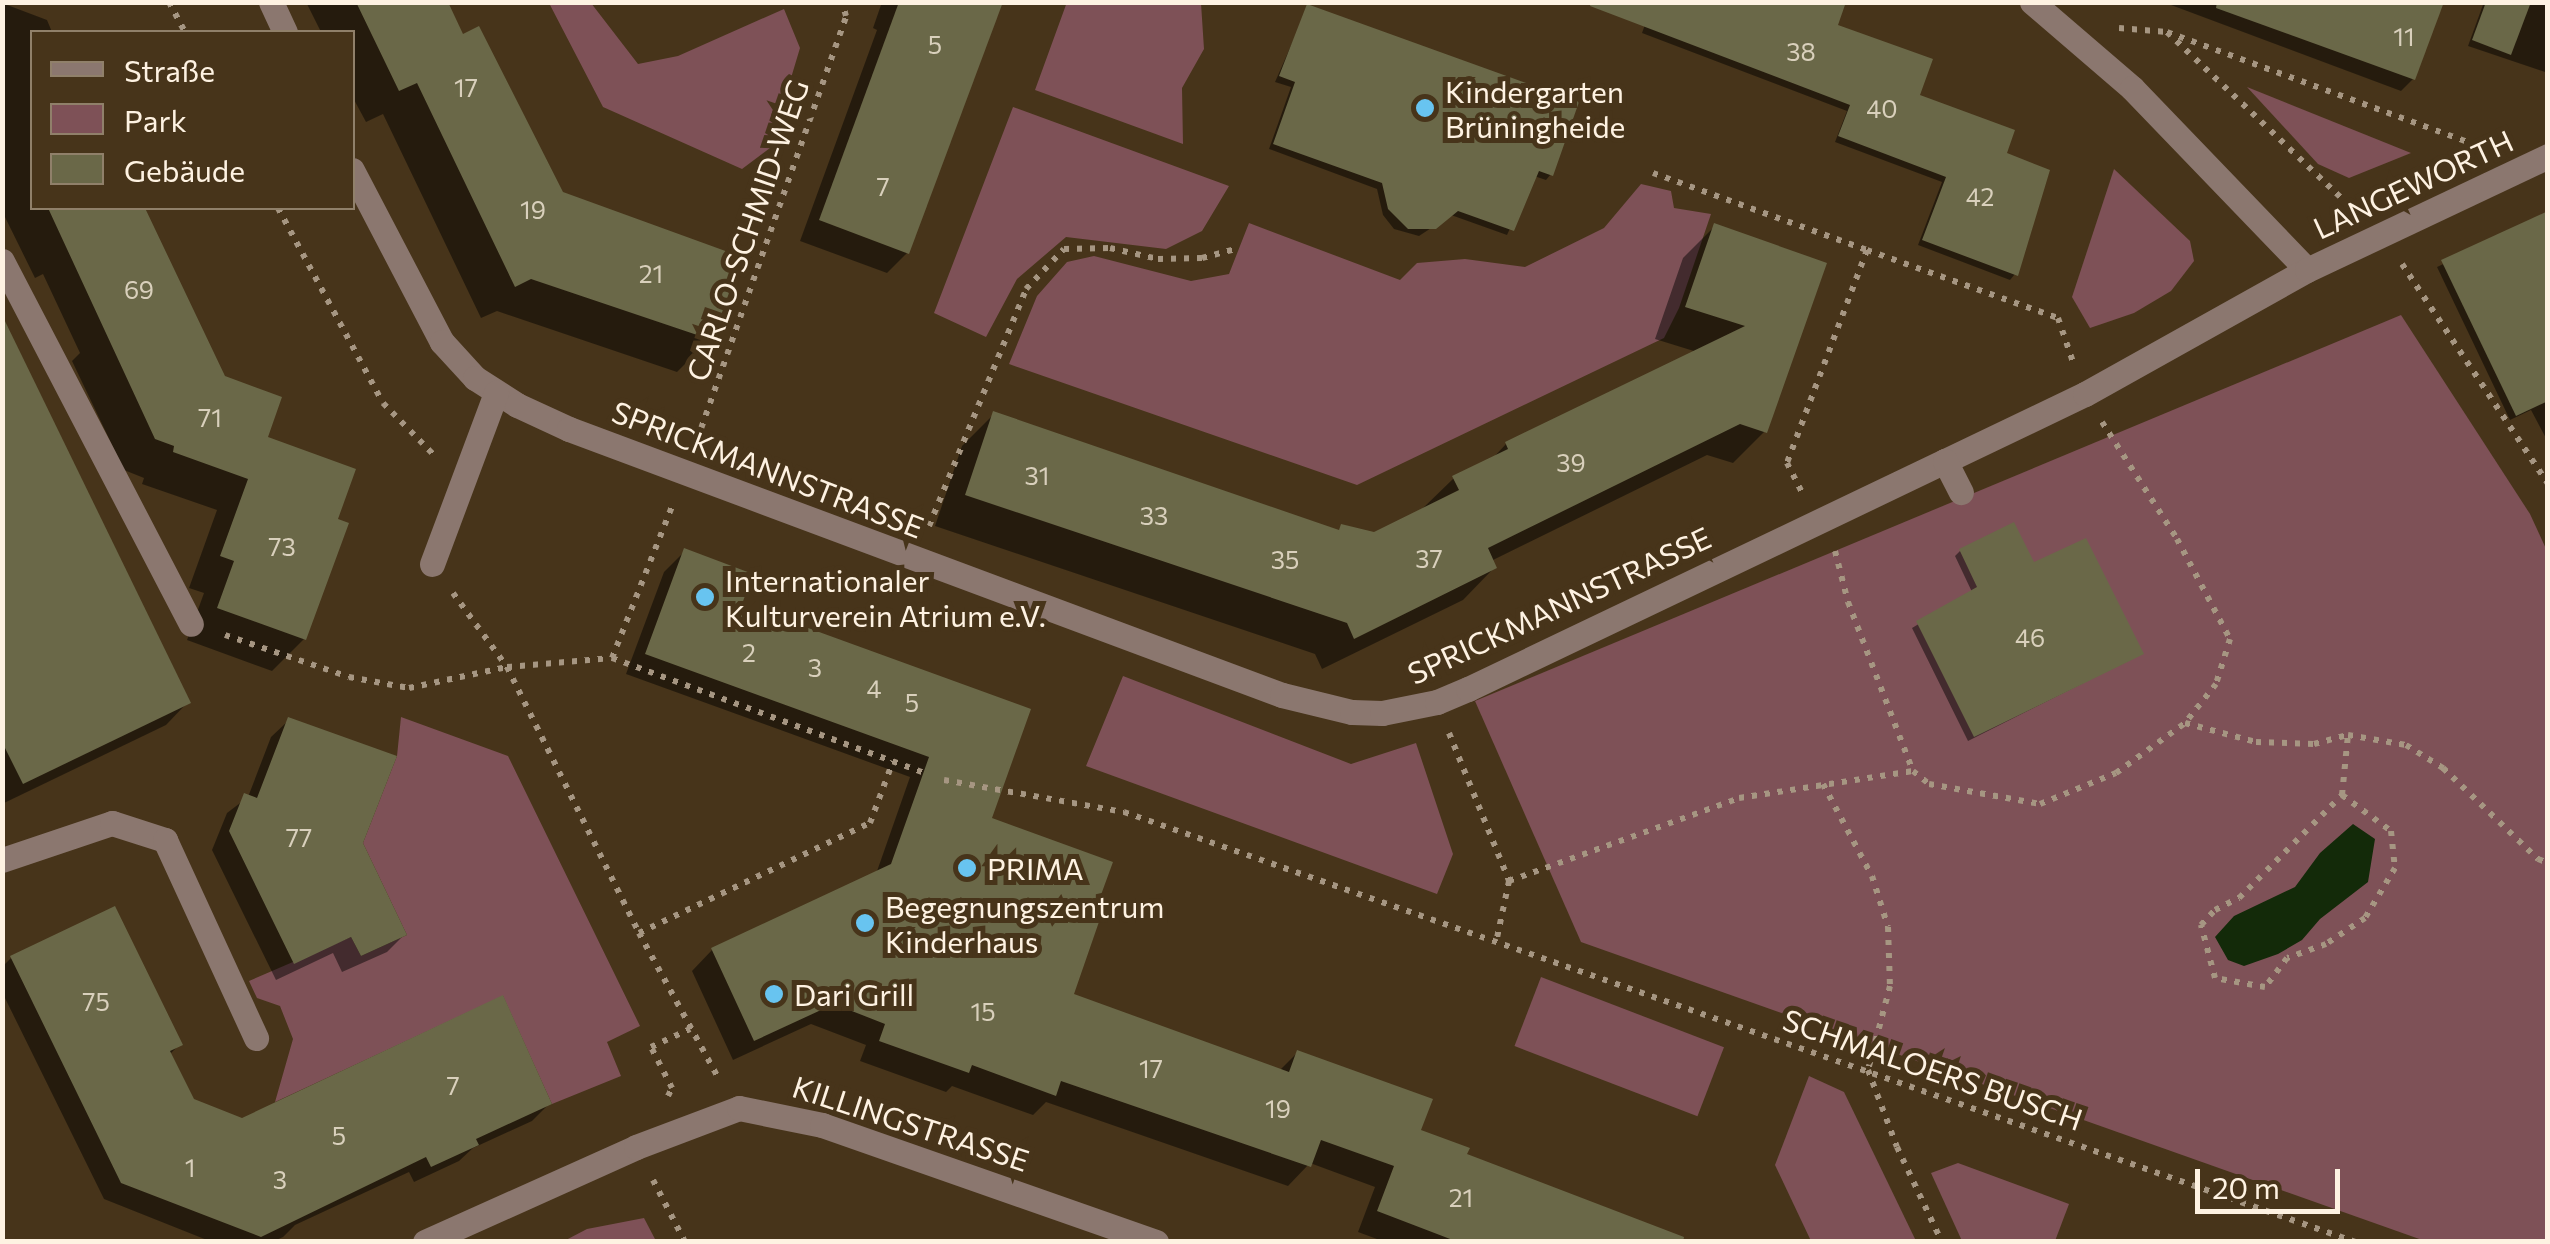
<!DOCTYPE html>
<html>
<head>
<meta charset="utf-8">
<style>
  body { margin:0 }
  #map { position:relative; width:2550px; height:1244px; overflow:hidden; background:#47341a; font-family:Commissioner,sans-serif }
  div>[style] { position:absolute }
  .green>* { inset:0; background:#7e5157; transform-origin:0 0 }
  .water>* { inset:0; background:#132a09 }
  .shadow>* { inset:0; background:#0007 }
  .building>* { inset:0; background:#6a6848 }
  .path>* { height:6px; margin-top:-3px; transform-origin:0; background:repeating-linear-gradient(90deg,#a69682 0 5px,transparent 0 13px) }
  .minor>* { height:25px; margin:-12.5px; padding:0 12.5px; transform-origin:12.5px; border-radius:12.5px; background:#8b776f }
  .dots>* { width:28px; height:28px; translate:-50% -50%; box-sizing:border-box; border:5px solid #47341a; border-radius:50% }
  span { translate:-50% -50%; white-space:nowrap; text-align:center; line-height:1.15; -webkit-text-stroke:10px #47341a; paint-order:stroke }
  .number-label { font-size:25px; color:#d9d0bc }
  .number-label span { -webkit-text-stroke-width:0 }
  .poi-label { font-size:30px; color:#fef2e2 }
  .left { translate:0 -50%; text-align:left }
  .street-label { font-size:30px; color:#fef2e2 }
  .frame { position:absolute; inset:0; border:5px solid #fef2e2; pointer-events:none }
  .legend { position:absolute; left:30px; top:30px; width:325px; height:180px; box-sizing:border-box; background:#47341a; border:2px solid #90806a; margin:0; padding:12px 18px; list-style:none; font-size:30px; color:#fef2e2 }
  .legend li { display:flex; align-items:center; gap:20px; height:50px }
  .legend b { width:50px; border:2px solid #90806a }
  .scale { position:absolute; left:2195px; top:1169px; width:145px; height:45px; box-sizing:border-box; border:5px solid #fef2e2; border-top:0; padding-left:12px; font-size:30px; line-height:35px; white-space:nowrap; color:#fef2e2; -webkit-text-stroke:8px #47341a; paint-order:stroke }
</style>
</head>
<body>
<div id="map">
  <div class="green">
    <i style="clip-path:polygon(1067px 2px,1201px 3px,1204px 49px,1182px 88px,1183px 144px,1035px 90px)"></i>
    <i style="clip-path:polygon(549px 3px,591px 3px,638px 64px,678px 56px,784px 9px,800px 48px,770px 148px,742px 169px,603px 107px)"></i>
    <i style="clip-path:polygon(2247px 87px,2411px 153px,2349px 178px,2318px 164px)"></i>
    <i style="clip-path:polygon(1013px 107px,1229px 186px,1202px 231px,1166px 249px,1066px 237px,1017px 279px,986px 337px,934px 313px)"></i>
    <i style="clip-path:polygon(2114px 169px,2190px 241px,2194px 261px,2171px 291px,2134px 313px,2090px 328px,2072px 297px)"></i>
    <i style="clip-path:polygon(1641px 184px,1671px 191px,1674px 208px,1711px 214px,1679px 308px,1664px 338px,1357px 485px,1009px 364px,1037px 296px,1067px 262px,1094px 256px,1191px 281px,1229px 274px,1249px 223px,1400px 280px,1417px 263px,1465px 259px,1525px 267px,1604px 228px)"></i>
    <i style="clip-path:polygon(2401px 315px,2530px 514px,2547px 551px,2547px 1241px,2425px 1241px,1581px 942px,1475px 701px)"></i>
    <i style="clip-path:polygon(1123px 676px,1351px 764px,1416px 743px,1453px 854px,1437px 894px,1086px 766px)"></i>
    <i style="clip-path:polygon(401px 717px,508px 756px,640px 1026px,607px 1042px,621px 1076px,552px 1104px,503px 996px,275px 1102px,293px 1039px,280px 1006px,257px 998px,249px 981px,351px 937px,361px 956px,407px 935px,363px 843px,397px 756px)"></i>
    <i style="left:1541px;top:977px;width:196px;height:74px;rotate:21deg"></i>
    <i style="clip-path:polygon(1809px 1076px,1844px 1092px,1916px 1241px,1811px 1241px,1775px 1165px)"></i>
    <i style="clip-path:polygon(1958px 1163px,2069px 1204px,2055px 1241px,1962px 1241px,1931px 1173px)"></i>
    <i style="clip-path:polygon(644px 1218px,656px 1241px,564px 1241px,587px 1229px)"></i>
  </div>
  <div class="water">
    <i style="clip-path:polygon(2353px 824px,2375px 839px,2368px 882px,2320px 919px,2302px 940px,2278px 954px,2244px 966px,2228px 960px,2215px 937px,2234px 916px,2295px 887px,2320px 853px)"></i>
  </div>
  <div class="shadow">
    <i style="clip-path:polygon(306px 2px,445px 2px,461px 37px,562px 194px,710px 339px,677px 372px,497px 311px,481px 318px,383px 114px,366px 122px,352px 96px,352px 32px,321px 32px)"></i>
    <i style="clip-path:polygon(882px 2px,1000px 2px,907px 253px,887px 273px,800px 241px,877px 30px,873px 28px)"></i>
    <i style="clip-path:polygon(1653px 2px,1834px 26px,1917px 96px,2004px 155px,2015px 274px,2010px 280px,1918px 245px,1942px 182px,1835px 142px,1847px 111px,1642px 33px)"></i>
    <i style="clip-path:polygon(2163px 2px,2414px 2px,2413px 79px,2401px 91px)"></i>
    <i style="clip-path:polygon(2484px 2px,2548px 2px,2548px 73px,2468px 46px)"></i>
    <i style="clip-path:polygon(2px 3px,47px 20px,52px 32px,32px 32px,32px 208px,142px 208px,223px 378px,264px 438px,335px 520px,304px 639px,272px 671px,187px 640px,204px 593px,189px 588px,217px 510px,142px 484px,144px 478px,124px 470px,72px 361px,80px 353px,43px 274px,35px 278px,2px 211px)"></i>
    <i style="clip-path:polygon(1308px 7px,1551px 174px,1546px 180px,1534px 176px,1507px 235px,1451px 215px,1419px 236px,1394px 229px,1383px 215px,1377px 189px,1269px 149px,1291px 87px,1275px 82px)"></i>
    <i style="clip-path:polygon(2548px 215px,2548px 442px,2531px 410px,2510px 420px,2437px 267px)"></i>
    <i style="clip-path:polygon(1715px 226px,1824px 264px,1765px 431px,1733px 463px,1707px 455px,1491px 561px,1494px 568px,1463px 600px,1322px 669px,1315px 654px,935px 526px,962px 446px,994px 414px,1337px 532px,1342px 527px,1374px 534px,1422px 509px,1454px 478px,1492px 459px,1506px 444px,1697px 352px,1655px 339px,1683px 258px)"></i>
    <i style="clip-path:polygon(2px 320px,188px 702px,166px 725px,2px 804px)"></i>
    <i style="clip-path:polygon(685px 551px,739px 606px,1028px 711px,989px 819px,1091px 915px,1070px 995px,1279px 1071px,1297px 1053px,1418px 1132px,1464px 1156px,1690px 1242px,1385px 1242px,1358px 1232px,1375px 1187px,1310px 1163px,1288px 1186px,1046px 1102px,1033px 1115px,952px 1086px,946px 1092px,860px 1061px,866px 1045px,811px 1024px,733px 1060px,692px 971px,712px 950px,876px 874px,910px 777px,626px 674px,664px 572px)"></i>
    <i style="clip-path:polygon(1960px 551px,2032px 565px,2141px 654px,1968px 741px,1912px 628px,1972px 592px,1955px 556px)"></i>
    <i style="clip-path:polygon(289px 720px,360px 843px,404px 935px,387px 952px,342px 972px,333px 953px,276px 980px,212px 850px,227px 813px,248px 797px,271px 737px)"></i>
    <i style="clip-path:polygon(11px 958px,180px 1044px,169px 1055px,192px 1101px,242px 1120px,549px 1104px,532px 1121px,473px 1148px,459px 1161px,414px 1182px,409px 1172px,295px 1225px,283px 1237px,272px 1242px,212px 1242px,104px 1199px,2px 992px,2px 967px)"></i>
  </div>
  <div class="building">
    <i style="clip-path:polygon(356px 2px,448px 2px,463px 34px,479px 26px,563px 192px,742px 257px,712px 340px,531px 279px,515px 287px,417px 83px,399px 91px)"></i>
    <i style="clip-path:polygon(899px 2px,1003px 2px,909px 254px,819px 220px)"></i>
    <i style="clip-path:polygon(1591px 2px,1846px 2px,1838px 25px,1933px 59px,1920px 95px,2015px 130px,2007px 153px,2050px 170px,2018px 276px,1922px 240px,1946px 177px,1838px 136px,1850px 105px,1590px 6px)"></i>
    <i style="clip-path:polygon(2217px 2px,2444px 2px,2415px 80px,2216px 8px)"></i>
    <i style="clip-path:polygon(2486px 2px,2531px 2px,2511px 55px,2472px 40px)"></i>
    <i style="clip-path:polygon(1307px 4px,1579px 102px,1553px 176px,1539px 171px,1514px 231px,1458px 211px,1436px 229px,1408px 229px,1388px 209px,1382px 183px,1273px 144px,1295px 82px,1279px 76px)"></i>
    <i style="clip-path:polygon(48px 208px,145px 208px,225px 376px,282px 397px,268px 437px,356px 469px,338px 519px,349px 523px,306px 640px,217px 608px,234px 561px,220px 556px,248px 479px,173px 452px,174px 446px,155px 439px)"></i>
    <i style="clip-path:polygon(2548px 211px,2548px 401px,2516px 416px,2441px 260px)"></i>
    <i style="clip-path:polygon(1714px 223px,1827px 263px,1767px 433px,1740px 424px,1488px 548px,1497px 568px,1354px 639px,1347px 623px,965px 495px,993px 411px,1339px 530px,1341px 524px,1374px 532px,1459px 490px,1452px 476px,1508px 449px,1505px 442px,1745px 326px,1685px 307px)"></i>
    <i style="clip-path:polygon(2px 315px,191px 703px,23px 784px,2px 742px)"></i>
    <i style="clip-path:polygon(2014px 522px,2034px 562px,2086px 538px,2144px 654px,1974px 737px,1916px 621px,1977px 587px,1959px 549px)"></i>
    <i style="clip-path:polygon(684px 548px,753px 574px,742px 604px,1031px 709px,992px 818px,1113px 862px,1094px 914px,1101px 916px,1074px 994px,1289px 1072px,1297px 1050px,1433px 1099px,1421px 1130px,1470px 1148px,1467px 1154px,1684px 1237px,1683px 1242px,1458px 1242px,1377px 1211px,1394px 1166px,1321px 1140px,1311px 1167px,1061px 1081px,1056px 1096px,972px 1065px,969px 1073px,879px 1041px,885px 1024px,834px 1004px,754px 1041px,711px 948px,891px 864px,929px 757px,645px 654px)"></i>
    <i style="clip-path:polygon(288px 717px,397px 756px,363px 843px,407px 935px,361px 956px,351px 937px,294px 964px,229px 831px,244px 793px,257px 798px)"></i>
    <i style="clip-path:polygon(115px 906px,183px 1045px,170px 1051px,194px 1099px,242px 1118px,503px 995px,552px 1104px,476px 1139px,479px 1145px,431px 1167px,426px 1157px,261px 1237px,121px 1183px,10px 956px)"></i>
  </div>
  <div class="path">
    <i style="left:169px;top:2px;width:34px;rotate:62deg"></i>
    <i style="left:2119px;top:28px;width:48px;rotate:4.8deg"></i>
    <i style="left:2167px;top:32px;width:334px;rotate:20.1deg"></i>
    <i style="left:2167px;top:32px;width:258px;rotate:43.6deg"></i>
    <i style="left:1653px;top:173px;width:227px;rotate:19.8deg"></i>
    <i style="left:1867px;top:250px;width:228px;rotate:110.6deg"></i>
    <i style="left:1787px;top:463px;width:33px;rotate:63deg"></i>
    <i style="left:278px;top:208px;width:221px;rotate:61.7deg"></i>
    <i style="left:383px;top:403px;width:71px;rotate:45.6deg"></i>
    <i style="left:1867px;top:250px;width:203px;rotate:19.6deg"></i>
    <i style="left:2058px;top:318px;width:46px;rotate:71.2deg"></i>
    <i style="left:2402px;top:264px;width:264px;rotate:56.4deg"></i>
    <i style="left:2102px;top:422px;width:139px;rotate:57.3deg"></i>
    <i style="left:2177px;top:539px;width:113px;rotate:62.1deg"></i>
    <i style="left:2230px;top:639px;width:47px;rotate:107.3deg"></i>
    <i style="left:2216px;top:684px;width:50px;rotate:128.5deg"></i>
    <i style="left:697px;top:440px;width:449px;rotate:-70.6deg"></i>
    <i style="left:846px;top:16px;width:15px;rotate:-106deg"></i>
    <i style="left:929px;top:526px;width:256px;rotate:-67.7deg"></i>
    <i style="left:1026px;top:289px;width:55px;rotate:-46.5deg"></i>
    <i style="left:1064px;top:249px;width:46px;rotate:-1.2deg"></i>
    <i style="left:1110px;top:248px;width:49px;rotate:12.9deg"></i>
    <i style="left:1158px;top:259px;width:44px;rotate:-1.3deg"></i>
    <i style="left:1202px;top:258px;width:38px;rotate:-15deg"></i>
    <i style="left:1835px;top:551px;width:53px;rotate:75.7deg"></i>
    <i style="left:1848px;top:602px;width:181px;rotate:69deg"></i>
    <i style="left:453px;top:593px;width:92px;rotate:53.9deg"></i>
    <i style="left:507px;top:667px;width:297px;rotate:63.6deg"></i>
    <i style="left:639px;top:933px;width:164px;rotate:61.3deg"></i>
    <i style="left:225px;top:635px;width:131px;rotate:18.7deg"></i>
    <i style="left:349px;top:677px;width:61px;rotate:10.4deg"></i>
    <i style="left:409px;top:688px;width:100px;rotate:-12.1deg"></i>
    <i style="left:507px;top:667px;width:105px;rotate:-4.9deg"></i>
    <i style="left:612px;top:658px;width:333px;rotate:20.2deg"></i>
    <i style="left:612px;top:658px;width:166px;rotate:-68.4deg"></i>
    <i style="left:1449px;top:733px;width:160px;rotate:67.9deg"></i>
    <i style="left:1509px;top:881px;width:58px;rotate:101.9deg"></i>
    <i style="left:944px;top:780px;width:183px;rotate:10.1deg"></i>
    <i style="left:1124px;top:812px;width:1304px;rotate:19.25deg"></i>
    <i style="left:1823px;top:784px;width:104px;rotate:62deg"></i>
    <i style="left:1872px;top:876px;width:53px;rotate:72.6deg"></i>
    <i style="left:1888px;top:927px;width:59px;rotate:88.1deg"></i>
    <i style="left:1890px;top:986px;width:87px;rotate:104.7deg"></i>
    <i style="left:1868px;top:1070px;width:82px;rotate:69.4deg"></i>
    <i style="left:1897px;top:1147px;width:105px;rotate:64.7deg"></i>
    <i style="left:2342px;top:795px;width:61px;rotate:36.3deg"></i>
    <i style="left:2391px;top:831px;width:37px;rotate:84deg"></i>
    <i style="left:2395px;top:868px;width:58px;rotate:121deg"></i>
    <i style="left:2365px;top:918px;width:47px;rotate:146.3deg"></i>
    <i style="left:2326px;top:944px;width:41px;rotate:160.3deg"></i>
    <i style="left:2287px;top:958px;width:36px;rotate:127deg"></i>
    <i style="left:2265px;top:987px;width:51px;rotate:-169.8deg"></i>
    <i style="left:2215px;top:978px;width:55px;rotate:-104.8deg"></i>
    <i style="left:2201px;top:925px;width:21px;rotate:-47deg"></i>
    <i style="left:2215px;top:910px;width:27px;rotate:-27deg"></i>
    <i style="left:2239px;top:898px;width:146px;rotate:-45deg"></i>
    <i style="left:2342px;top:795px;width:60px;rotate:-84.3deg"></i>
    <i style="left:1509px;top:881px;width:245px;rotate:-19.8deg"></i>
    <i style="left:1739px;top:798px;width:176px;rotate:-8.8deg"></i>
    <i style="left:1913px;top:771px;width:21px;rotate:39deg"></i>
    <i style="left:1929px;top:784px;width:113px;rotate:10.2deg"></i>
    <i style="left:2040px;top:804px;width:82px;rotate:-22.2deg"></i>
    <i style="left:2116px;top:773px;width:85px;rotate:-35.9deg"></i>
    <i style="left:2185px;top:723px;width:73px;rotate:15deg"></i>
    <i style="left:2256px;top:742px;width:58px;rotate:2deg"></i>
    <i style="left:2314px;top:744px;width:35px;rotate:-15deg"></i>
    <i style="left:2348px;top:735px;width:59px;rotate:9.8deg"></i>
    <i style="left:2406px;top:745px;width:44px;rotate:31.9deg"></i>
    <i style="left:2443px;top:768px;width:132px;rotate:43.8deg"></i>
    <i style="left:2538px;top:859px;width:11px;rotate:22deg"></i>
    <i style="left:639px;top:933px;width:256px;rotate:-25.5deg"></i>
    <i style="left:870px;top:823px;width:66px;rotate:-69.6deg"></i>
    <i style="left:668px;top:1096px;width:9px;rotate:-63deg"></i>
    <i style="left:672px;top:1088px;width:46px;rotate:-117.1deg"></i>
    <i style="left:651px;top:1047px;width:43px;rotate:-24.8deg"></i>
    <i style="left:653px;top:1180px;width:70px;rotate:62.7deg"></i>
  </div>
  <div class="minor">
    <i style="left:271px;top:2px;width:33px;rotate:65deg"></i>
    <i style="left:2032px;top:2px;width:132px;rotate:40.7deg"></i>
    <i style="left:2132px;top:88px;width:252px;rotate:46.1deg"></i>
    <i style="left:352px;top:170px;width:194px;rotate:62.4deg"></i>
    <i style="left:442px;top:342px;width:49px;rotate:47.5deg"></i>
    <i style="left:475px;top:378px;width:50px;rotate:32.7deg"></i>
    <i style="left:517px;top:405px;width:57px;rotate:24.8deg"></i>
    <i style="left:569px;top:429px;width:761px;rotate:20.46deg"></i>
    <i style="left:1282px;top:695px;width:72px;rotate:13.7deg"></i>
    <i style="left:1352px;top:712px;width:30px;rotate:2deg"></i>
    <i style="left:1382px;top:713px;width:56px;rotate:-11.3deg"></i>
    <i style="left:1437px;top:702px;width:34px;rotate:-23deg"></i>
    <i style="left:1468px;top:689px;width:529px;rotate:-25.55deg"></i>
    <i style="left:1945px;top:461px;width:155px;rotate:-25.6deg"></i>
    <i style="left:2085px;top:394px;width:254px;rotate:-29.2deg"></i>
    <i style="left:2307px;top:270px;width:267px;rotate:-25.3deg"></i>
    <i style="left:2px;top:261px;width:409px;rotate:62.5deg"></i>
    <i style="left:1945px;top:461px;width:35px;rotate:63deg"></i>
    <i style="left:432px;top:564px;width:183px;rotate:-69.5deg"></i>
    <i style="left:2px;top:860px;width:116px;rotate:-18.6deg"></i>
    <i style="left:112px;top:823px;width:56px;rotate:17.8deg"></i>
    <i style="left:165px;top:840px;width:218px;rotate:65.3deg"></i>
    <i style="left:425px;top:1242px;width:231px;rotate:-24.2deg"></i>
    <i style="left:636px;top:1147px;width:110px;rotate:-20.7deg"></i>
    <i style="left:739px;top:1108px;width:85px;rotate:11.6deg"></i>
    <i style="left:822px;top:1125px;width:354px;rotate:19.3deg"></i>
  </div>
  <div class="dots">
    <i style="left:1425px;top:108px;background:#68c4f0"></i>
    <i style="left:705px;top:597px;background:#68c4f0"></i>
    <i style="left:967px;top:868px;background:#68c4f0"></i>
    <i style="left:865px;top:923px;background:#68c4f0"></i>
    <i style="left:774px;top:994px;background:#68c4f0"></i>
  </div>
  <div class="number-label">
    <span style="left:2404px;top:36px">11</span>
    <span style="left:935px;top:44px">5</span>
    <span style="left:1801px;top:51px">38</span>
    <span style="left:466px;top:87px">17</span>
    <span style="left:1882px;top:108px">40</span>
    <span style="left:883px;top:186px">7</span>
    <span style="left:1980px;top:196px">42</span>
    <span style="left:533px;top:209px">19</span>
    <span style="left:651px;top:273px">21</span>
    <span style="left:139px;top:289px">69</span>
    <span style="left:210px;top:417px">71</span>
    <span style="left:1571px;top:462px">39</span>
    <span style="left:1037px;top:475px">31</span>
    <span style="left:1154px;top:515px">33</span>
    <span style="left:282px;top:546px">73</span>
    <span style="left:1429px;top:558px">37</span>
    <span style="left:1285px;top:559px">35</span>
    <span style="left:2030px;top:637px">46</span>
    <span style="left:749px;top:652px">2</span>
    <span style="left:815px;top:667px">3</span>
    <span style="left:874px;top:688px">4</span>
    <span style="left:912px;top:702px">5</span>
    <span style="left:299px;top:837px">77</span>
    <span style="left:96px;top:1001px">75</span>
    <span style="left:983px;top:1011px">15</span>
    <span style="left:1151px;top:1068px">17</span>
    <span style="left:453px;top:1085px">7</span>
    <span style="left:1278px;top:1108px">19</span>
    <span style="left:339px;top:1135px">5</span>
    <span style="left:190px;top:1167px">1</span>
    <span style="left:280px;top:1179px">3</span>
    <span style="left:1461px;top:1197px">21</span>
  </div>
  <div class="poi-label">
    <span class="left" style="left:1445px;top:108px">Kindergarten<br>Brüningheide</span>
    <span class="left" style="left:725px;top:597px">Internationaler<br>Kulturverein Atrium e.V.</span>
    <span class="left" style="left:987px;top:868px">PRIMA</span>
    <span class="left" style="left:885px;top:923px">Begegnungszentrum<br>Kinderhaus</span>
    <span class="left" style="left:794px;top:994px">Dari Grill</span>
  </div>
  <div class="street-label">
    <span style="left:2413px;top:184px;rotate:-25deg">LANGEWORTH</span>
    <span style="left:747px;top:230px;rotate:-71deg">CARLO-SCHMID-WEG</span>
    <span style="left:768px;top:469px;rotate:21deg">SPRICKMANNSTRASSE</span>
    <span style="left:1559px;top:605px;rotate:-25deg">SPRICKMANNSTRASSE</span>
    <span style="left:1933px;top:1069px;rotate:19deg">SCHMALOERS BUSCH</span>
    <span style="left:911px;top:1123px;rotate:18deg">KILLINGSTRASSE</span>
  </div>
  <div class="frame"></div>
  <ul class="legend">
  <li><b style="height:12px;background:#8b776f"></b>Straße</li>
  <li><b style="height:28px;background:#7e5157"></b>Park</li>
  <li><b style="height:28px;background:#6a6848"></b>Gebäude</li>
  </ul>
  <div class="scale">20 m</div>
</div>
</body>
</html>
